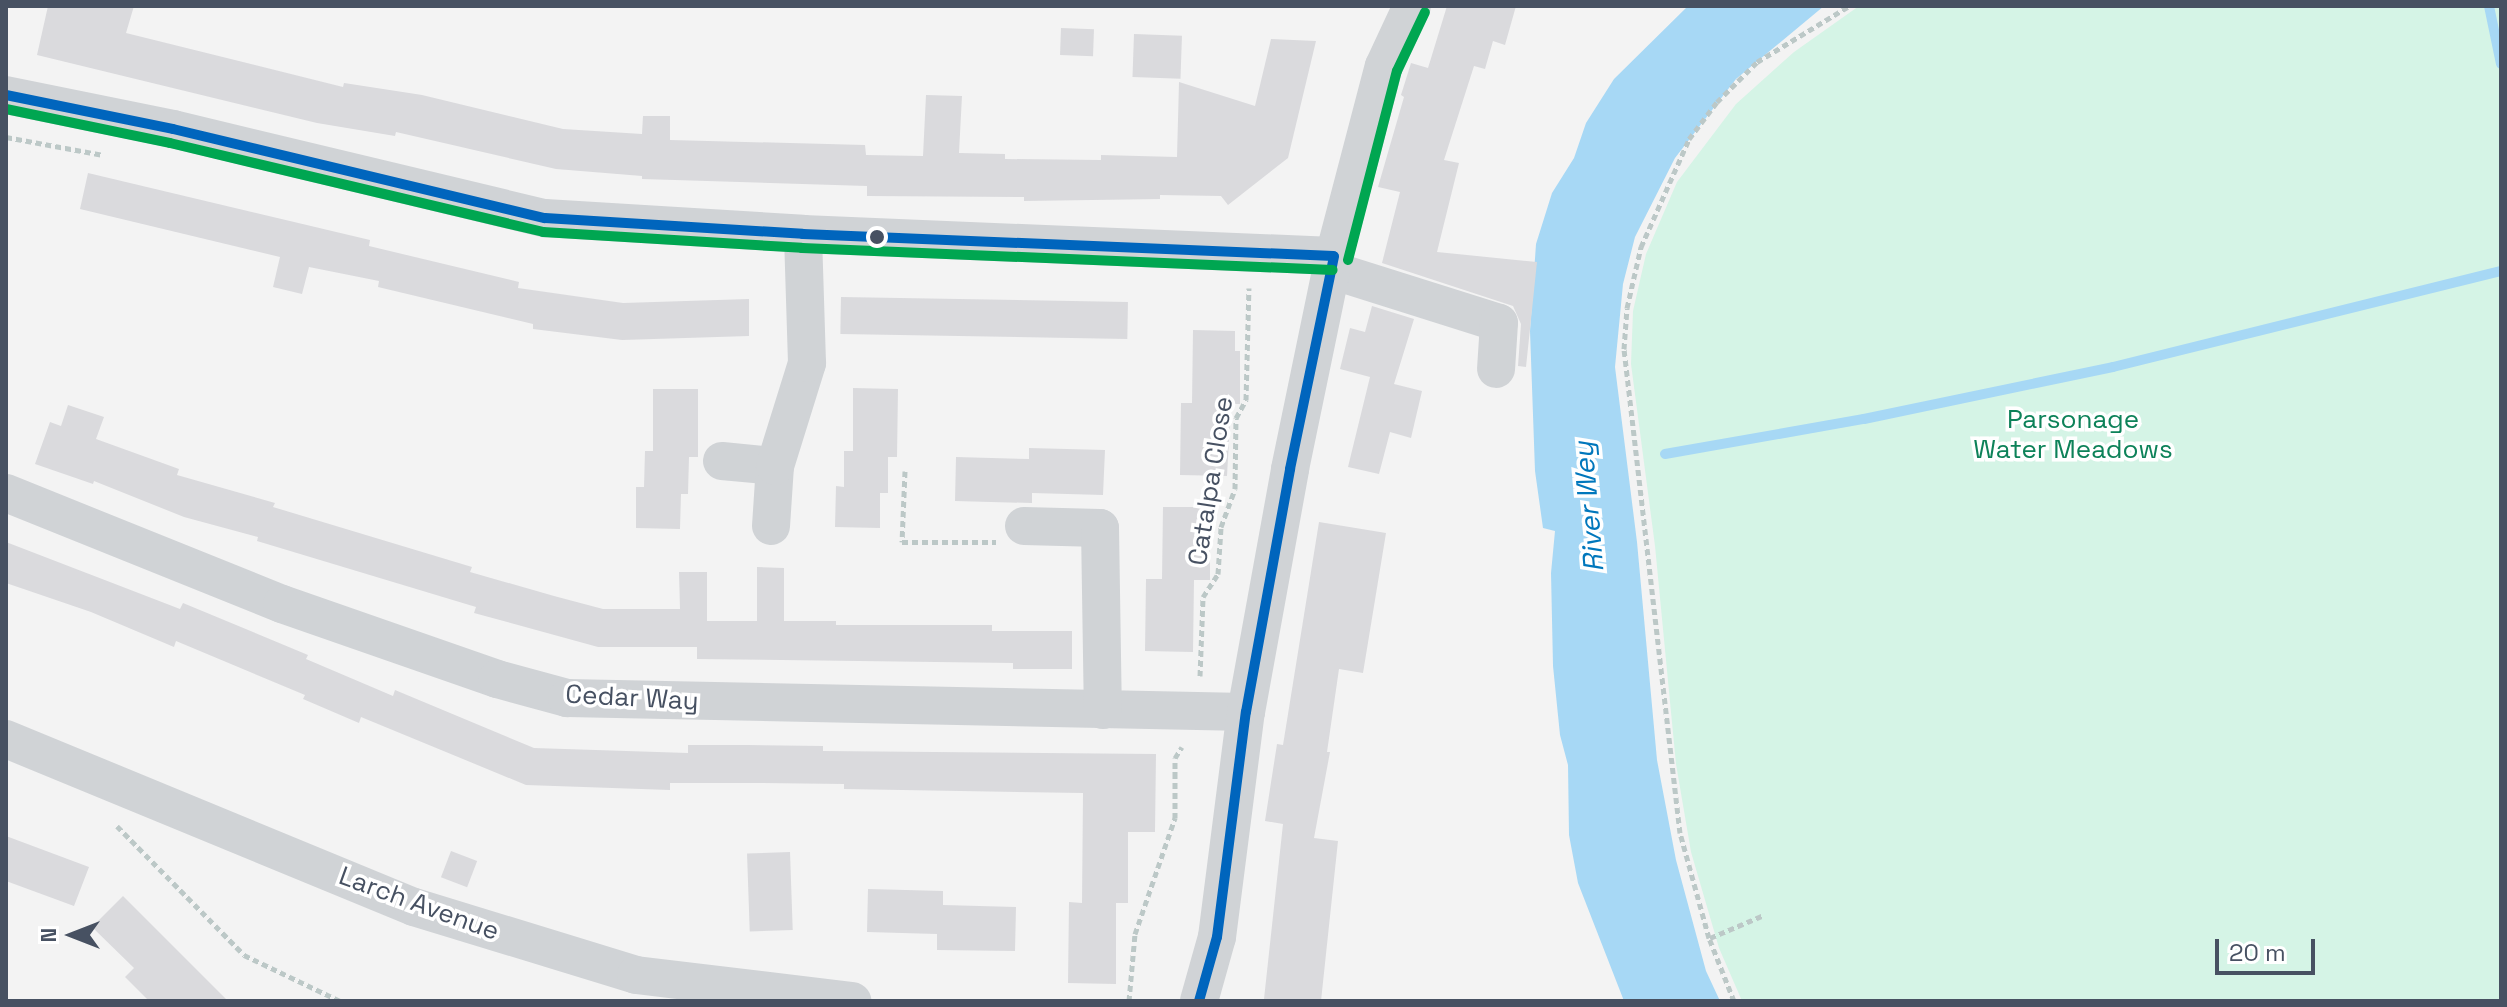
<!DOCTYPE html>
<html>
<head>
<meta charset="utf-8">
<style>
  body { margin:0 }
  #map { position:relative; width:2507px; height:1007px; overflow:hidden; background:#f3f3f3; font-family:"Space Grotesk",sans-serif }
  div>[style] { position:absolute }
  .green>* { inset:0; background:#d5f4e6 }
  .water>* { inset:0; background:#a7d8f5 }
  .stream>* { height:10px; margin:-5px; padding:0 5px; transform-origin:5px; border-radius:5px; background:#a7d8f5 }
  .building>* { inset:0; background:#dadadd; transform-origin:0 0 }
  .path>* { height:5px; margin-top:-2.5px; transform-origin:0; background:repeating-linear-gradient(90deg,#bcc8c7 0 6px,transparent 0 10px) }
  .minor>* { height:38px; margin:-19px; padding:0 19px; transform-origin:19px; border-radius:19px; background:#d0d3d6 }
  .bus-1>* { height:10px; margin:-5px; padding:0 5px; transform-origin:5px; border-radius:5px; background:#0065bd }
  .bus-2>* { height:10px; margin:-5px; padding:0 5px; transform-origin:5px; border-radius:5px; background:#00a651 }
  .dots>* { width:22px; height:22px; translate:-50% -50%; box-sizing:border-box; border:4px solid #fff; border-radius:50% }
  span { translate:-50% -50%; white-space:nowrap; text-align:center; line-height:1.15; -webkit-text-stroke:7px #fff; paint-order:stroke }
  .park-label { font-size:26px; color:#0d8259 }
  .street-label { font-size:26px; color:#475162 }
  .water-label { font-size:28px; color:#0077bc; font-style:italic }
  .frame { position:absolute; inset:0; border:8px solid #475162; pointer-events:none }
  .north { position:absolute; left:32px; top:895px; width:80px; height:80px; -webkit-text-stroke:6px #fff; paint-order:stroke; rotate:270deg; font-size:22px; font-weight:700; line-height:32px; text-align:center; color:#475162 }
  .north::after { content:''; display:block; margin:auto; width:28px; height:36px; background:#475162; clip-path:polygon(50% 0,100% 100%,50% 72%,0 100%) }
  .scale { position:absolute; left:2215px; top:939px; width:100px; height:36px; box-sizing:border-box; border:4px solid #475162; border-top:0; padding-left:10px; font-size:24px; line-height:28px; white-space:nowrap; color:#475162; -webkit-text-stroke:6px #fff; paint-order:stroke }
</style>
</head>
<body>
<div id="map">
  <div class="green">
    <i style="clip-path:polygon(1859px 6px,2501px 6px,2501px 1001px,1742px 1001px,1719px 948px,1691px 852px,1676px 764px,1655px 546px,1631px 364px,1633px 311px,1646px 254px,1677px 182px,1736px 104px,1794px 52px)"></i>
  </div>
  <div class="water">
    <i style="clip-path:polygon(1688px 6px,1824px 6px,1736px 79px,1675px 158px,1635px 237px,1623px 284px,1615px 367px,1637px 542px,1657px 760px,1676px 860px,1706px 971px,1720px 1001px,1624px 1001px,1578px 883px,1569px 835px,1568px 765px,1560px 735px,1553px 666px,1551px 573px,1555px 531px,1543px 528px,1535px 471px,1530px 331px,1536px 244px,1552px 193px,1574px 158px,1586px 123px,1614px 79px)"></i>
  </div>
  <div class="stream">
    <i style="left:2489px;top:6px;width:59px;rotate:78.3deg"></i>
    <i style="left:1665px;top:454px;width:202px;rotate:-10deg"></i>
    <i style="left:1864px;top:419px;width:254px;rotate:-11.8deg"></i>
    <i style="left:2113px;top:367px;width:400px;rotate:-13.9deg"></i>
  </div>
  <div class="building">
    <i style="clip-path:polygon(48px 6px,134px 6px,126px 33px,343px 87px,344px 83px,422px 95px,563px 129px,642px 134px,643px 116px,670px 116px,670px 140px,865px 145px,866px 155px,923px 156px,926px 95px,962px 96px,959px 153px,1005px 154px,1005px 159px,1101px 160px,1101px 155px,1177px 157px,1179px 82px,1255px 106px,1271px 39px,1316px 41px,1288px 158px,1228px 205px,1221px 196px,1160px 195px,1160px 199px,1024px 201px,1024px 197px,867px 196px,867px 186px,642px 179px,642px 176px,556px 169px,396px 132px,395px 136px,317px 123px,37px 55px)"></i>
    <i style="clip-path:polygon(1447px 6px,1516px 6px,1505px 45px,1493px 41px,1485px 69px,1474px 66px,1444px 160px,1459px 163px,1437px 252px,1537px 262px,1526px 367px,1518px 366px,1521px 324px,1513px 306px,1382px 263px,1400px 192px,1378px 187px,1404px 97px,1401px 95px,1411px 63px,1428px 68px)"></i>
    <i style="left:1061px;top:28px;width:33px;height:27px;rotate:2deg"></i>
    <i style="left:1134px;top:34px;width:48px;height:43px;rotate:2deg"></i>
    <i style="clip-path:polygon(88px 173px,370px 240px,369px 246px,519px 282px,518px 288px,623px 303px,749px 299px,749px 336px,622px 340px,533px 329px,533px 324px,378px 287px,379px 281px,309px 267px,302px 294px,273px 287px,280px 257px,80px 209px)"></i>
    <i style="left:841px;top:297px;width:287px;height:37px;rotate:1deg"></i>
    <i style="clip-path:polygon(1372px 306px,1414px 319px,1394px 384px,1422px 391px,1411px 438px,1390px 432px,1379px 474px,1348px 467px,1370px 377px,1340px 369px,1350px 328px,1365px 332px)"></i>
    <i style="clip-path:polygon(1193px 330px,1235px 331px,1235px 351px,1240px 351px,1240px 404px,1231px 404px,1227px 476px,1180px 475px,1181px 403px,1192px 403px)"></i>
    <i style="clip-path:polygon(853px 388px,898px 389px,897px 457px,888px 457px,888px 493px,880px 493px,880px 528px,835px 527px,836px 486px,844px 487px,844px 451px,853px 451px)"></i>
    <i style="clip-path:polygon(653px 389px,698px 389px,698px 457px,689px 457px,688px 494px,681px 494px,680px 529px,636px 528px,636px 487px,644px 487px,645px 451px,653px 451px)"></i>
    <i style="clip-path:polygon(68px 405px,104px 417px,96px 439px,179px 469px,177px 475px,275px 503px,273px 507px,472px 567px,470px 572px,554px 596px,603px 609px,680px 609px,679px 572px,707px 572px,707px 621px,757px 621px,757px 567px,784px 568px,784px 621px,836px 621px,836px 625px,992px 625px,992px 631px,1072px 631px,1072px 669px,1013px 669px,1013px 663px,697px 659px,697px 647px,598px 647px,474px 613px,476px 607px,257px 541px,258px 537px,184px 517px,94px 481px,93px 484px,35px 464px,50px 422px,61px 426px)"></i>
    <i style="clip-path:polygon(1029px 448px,1105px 450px,1103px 495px,1032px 493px,1032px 503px,955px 501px,956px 457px,1029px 459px)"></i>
    <i style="clip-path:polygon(1163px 507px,1204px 507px,1204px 527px,1210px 527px,1210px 580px,1194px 580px,1193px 652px,1145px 651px,1146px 579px,1162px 579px)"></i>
    <i style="clip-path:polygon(1319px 522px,1386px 533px,1363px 673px,1339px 669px,1327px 752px,1330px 752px,1314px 838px,1338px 841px,1321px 1001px,1292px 1001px,1264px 999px,1283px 824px,1265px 821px,1277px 744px,1283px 745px)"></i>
    <i style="clip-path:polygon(6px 542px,180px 609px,183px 603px,308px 655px,306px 659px,393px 696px,395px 690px,534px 748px,688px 753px,688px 745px,748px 745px,823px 746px,823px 751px,1156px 754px,1155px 832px,1128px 832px,1128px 903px,1116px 903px,1116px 984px,1068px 983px,1069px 902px,1082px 903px,1083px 793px,844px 789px,844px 784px,762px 783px,670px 783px,670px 790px,526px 785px,361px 717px,359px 723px,303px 699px,305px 695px,176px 641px,174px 647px,91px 612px,6px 583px)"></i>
    <i style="clip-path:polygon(6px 836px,89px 867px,74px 906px,6px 881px)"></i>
    <i style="left:451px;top:851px;width:28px;height:28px;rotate:21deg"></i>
    <i style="left:790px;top:852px;width:78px;height:43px;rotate:88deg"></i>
    <i style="clip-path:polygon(868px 889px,943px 891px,943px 905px,1016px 907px,1015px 951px,937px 950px,937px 934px,867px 932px)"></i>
    <i style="clip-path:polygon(123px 896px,228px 1001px,149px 1001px,125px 977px,134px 968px,92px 927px)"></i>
  </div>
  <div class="path">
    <i style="left:6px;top:137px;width:99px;rotate:10.5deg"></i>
    <i style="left:905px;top:471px;width:71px;rotate:92.4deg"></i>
    <i style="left:902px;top:542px;width:94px"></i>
    <i style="left:1200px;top:676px;width:79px;rotate:-87.8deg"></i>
    <i style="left:1203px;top:597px;width:27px;rotate:-57deg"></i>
    <i style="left:1218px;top:574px;width:47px;rotate:-86.3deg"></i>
    <i style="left:1221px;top:527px;width:40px;rotate:-69.8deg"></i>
    <i style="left:1235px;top:489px;width:71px;rotate:-89.2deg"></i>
    <i style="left:1236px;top:418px;width:21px;rotate:-61deg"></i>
    <i style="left:1246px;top:400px;width:112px;rotate:-88.5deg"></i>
    <i style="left:117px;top:826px;width:181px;rotate:45.4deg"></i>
    <i style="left:244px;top:955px;width:106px;rotate:25.6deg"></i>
    <i style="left:1710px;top:938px;width:59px;rotate:-23.1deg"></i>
    <i style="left:1129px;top:1001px;width:67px;rotate:-84.9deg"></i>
    <i style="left:1135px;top:934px;width:123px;rotate:-71deg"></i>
    <i style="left:1175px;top:818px;width:60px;rotate:-90deg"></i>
    <i style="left:1175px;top:758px;width:13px;rotate:-58deg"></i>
    <i style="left:1734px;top:1001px;width:68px;rotate:-111.6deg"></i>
    <i style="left:1709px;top:938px;width:109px;rotate:-105.4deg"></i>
    <i style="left:1680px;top:833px;width:487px;rotate:-96.6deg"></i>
    <i style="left:1624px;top:349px;width:41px;rotate:-85.8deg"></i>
    <i style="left:1627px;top:308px;width:63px;rotate:-77.1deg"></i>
    <i style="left:1641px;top:247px;width:118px;rotate:-66deg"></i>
    <i style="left:1689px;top:139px;width:46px;rotate:-52.9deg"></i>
    <i style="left:1717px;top:102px;width:57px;rotate:-45deg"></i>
    <i style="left:1757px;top:62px;width:108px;rotate:-31.3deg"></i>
  </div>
  <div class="minor">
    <i style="left:6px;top:95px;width:170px;rotate:11.5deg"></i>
    <i style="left:173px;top:129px;width:382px;rotate:13.5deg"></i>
    <i style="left:545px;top:218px;width:258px;rotate:3.5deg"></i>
    <i style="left:803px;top:234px;width:531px;rotate:2.37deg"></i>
    <i style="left:1331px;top:270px;width:176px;rotate:17.5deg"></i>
    <i style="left:1499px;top:323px;width:46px;rotate:93.7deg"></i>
    <i style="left:722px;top:461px;width:53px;rotate:5.4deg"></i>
    <i style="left:6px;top:493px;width:297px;rotate:21.9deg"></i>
    <i style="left:282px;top:604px;width:228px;rotate:19.2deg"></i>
    <i style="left:497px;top:679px;width:73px;rotate:15.2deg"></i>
    <i style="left:567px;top:698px;width:679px;rotate:1.18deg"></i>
    <i style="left:771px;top:526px;width:60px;rotate:-86.2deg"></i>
    <i style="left:775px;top:466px;width:108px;rotate:-72.7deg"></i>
    <i style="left:807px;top:363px;width:129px;rotate:-91.8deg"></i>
    <i style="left:1024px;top:526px;width:76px;rotate:1.5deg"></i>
    <i style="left:1100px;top:528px;width:182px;rotate:89.1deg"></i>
    <i style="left:6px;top:739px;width:441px;rotate:22.4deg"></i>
    <i style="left:414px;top:907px;width:232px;rotate:17deg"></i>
    <i style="left:636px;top:975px;width:218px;rotate:6.9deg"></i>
    <i style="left:1199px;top:1001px;width:66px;rotate:-74.3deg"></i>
    <i style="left:1217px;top:937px;width:227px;rotate:-82.7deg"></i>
    <i style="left:1246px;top:712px;width:247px;rotate:-79.7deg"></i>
    <i style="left:1290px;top:469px;width:217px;rotate:-78.3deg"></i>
    <i style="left:1334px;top:256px;width:196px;rotate:-75.3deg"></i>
    <i style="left:1384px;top:66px;width:66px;rotate:-65deg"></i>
  </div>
  <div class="bus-1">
    <i style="left:6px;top:95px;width:170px;rotate:11.5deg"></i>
    <i style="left:173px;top:129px;width:382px;rotate:13.5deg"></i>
    <i style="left:545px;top:218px;width:258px;rotate:3.5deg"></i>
    <i style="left:803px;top:234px;width:531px;rotate:2.37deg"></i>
    <i style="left:1199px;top:1001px;width:66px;rotate:-74.3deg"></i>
    <i style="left:1217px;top:937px;width:227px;rotate:-82.7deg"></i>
    <i style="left:1246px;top:712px;width:247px;rotate:-79.7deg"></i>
    <i style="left:1290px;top:469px;width:217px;rotate:-78.3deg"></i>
  </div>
  <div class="bus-2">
    <i style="left:6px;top:109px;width:167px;rotate:11.7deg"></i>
    <i style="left:170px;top:143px;width:383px;rotate:13.4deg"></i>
    <i style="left:543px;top:232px;width:259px;rotate:3.5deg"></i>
    <i style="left:802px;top:248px;width:531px;rotate:2.37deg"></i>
    <i style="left:1348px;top:260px;width:195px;rotate:-75.5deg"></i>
    <i style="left:1397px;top:71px;width:65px;rotate:-64.6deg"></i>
  </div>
  <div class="dots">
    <i style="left:877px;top:237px;background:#475162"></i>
  </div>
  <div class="park-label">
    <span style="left:2073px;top:435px">Parsonage<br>Water Meadows</span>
  </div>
  <div class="street-label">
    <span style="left:1211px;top:481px;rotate:-81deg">Catalpa Close</span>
    <span style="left:632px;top:698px;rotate:3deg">Cedar Way</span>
    <span style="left:419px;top:904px;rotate:20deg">Larch Avenue</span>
  </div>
  <div class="water-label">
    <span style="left:1588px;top:507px;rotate:-95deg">River Wey</span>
  </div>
  <div class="frame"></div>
  <div class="north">N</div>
  <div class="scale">20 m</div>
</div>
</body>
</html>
